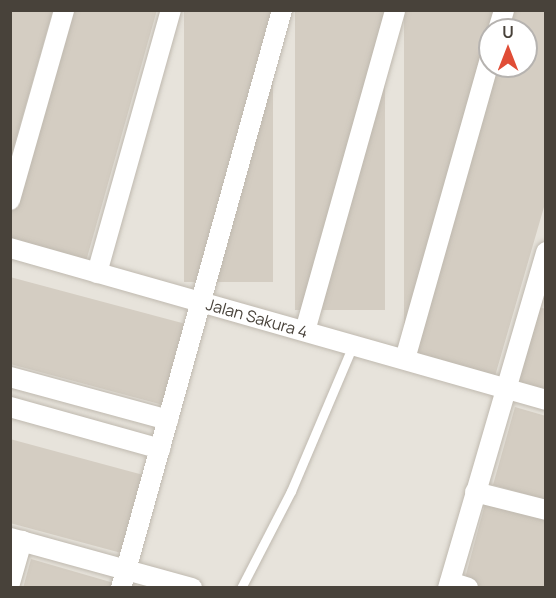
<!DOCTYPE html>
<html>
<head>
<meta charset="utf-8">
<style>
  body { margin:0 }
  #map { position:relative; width:556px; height:598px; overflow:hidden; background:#f4f1ec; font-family:Manrope,sans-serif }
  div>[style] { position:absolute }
  .residential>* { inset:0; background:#e7e3db }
  .building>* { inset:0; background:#d4cdc2; transform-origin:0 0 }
  .roads { filter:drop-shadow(0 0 2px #bfb9af) drop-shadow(0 0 2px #bfb9af) }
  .lane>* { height:9px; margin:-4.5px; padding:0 4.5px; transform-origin:4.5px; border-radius:4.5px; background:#fff }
  .street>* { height:20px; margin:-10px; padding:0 10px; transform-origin:10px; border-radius:10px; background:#fff }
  span { translate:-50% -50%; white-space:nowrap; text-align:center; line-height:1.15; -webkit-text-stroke:5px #fff; paint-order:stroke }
  .street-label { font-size:16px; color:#48423a }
  .frame { position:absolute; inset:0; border:12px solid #48423a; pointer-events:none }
  .north { position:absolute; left:478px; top:18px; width:60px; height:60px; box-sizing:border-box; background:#fff; border:2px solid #b6b3b0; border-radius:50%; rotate:0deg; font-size:16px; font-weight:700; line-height:24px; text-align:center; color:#48423a }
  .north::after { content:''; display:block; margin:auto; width:21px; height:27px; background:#e04d36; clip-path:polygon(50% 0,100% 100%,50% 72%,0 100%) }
</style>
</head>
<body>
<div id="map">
  <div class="residential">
    <i style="clip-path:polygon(evenodd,10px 11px,545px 11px,545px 587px,11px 587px,10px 11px,490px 30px,526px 30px,526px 66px,490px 66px,490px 30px)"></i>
  </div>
  <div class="building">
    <i style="clip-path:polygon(10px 10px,53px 10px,11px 157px,10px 157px)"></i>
    <i style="clip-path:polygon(68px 10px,157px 10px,85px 265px,10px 244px,10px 214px)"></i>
    <i style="left:184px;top:10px;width:89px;height:272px"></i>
    <i style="left:295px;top:10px;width:90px;height:300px"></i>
    <i style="left:404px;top:10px;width:89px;height:325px"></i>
    <i style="clip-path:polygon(510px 10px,546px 10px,546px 200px,493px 383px,411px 359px,495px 66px,526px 66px,526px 30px,505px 30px)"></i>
    <i style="left:10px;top:277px;width:183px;height:84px;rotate:15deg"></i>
    <i style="clip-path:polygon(535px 306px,546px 309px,546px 393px,513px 384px)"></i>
    <i style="clip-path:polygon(515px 407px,546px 416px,546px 500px,493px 485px)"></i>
    <i style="clip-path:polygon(10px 439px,147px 476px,125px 554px,10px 523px)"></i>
    <i style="clip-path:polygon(485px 504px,546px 520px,546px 588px,484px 588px,464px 582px)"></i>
    <i style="clip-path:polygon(31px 559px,114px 583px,113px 588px,23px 588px)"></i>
  </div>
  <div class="roads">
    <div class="lane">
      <i style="left:241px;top:588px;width:109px;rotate:-62.7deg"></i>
      <i style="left:291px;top:491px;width:159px;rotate:-67deg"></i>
    </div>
    <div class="street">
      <i style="left:498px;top:30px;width:21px;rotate:-73deg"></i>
      <i style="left:10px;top:200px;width:198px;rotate:-74.1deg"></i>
      <i style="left:10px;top:248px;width:557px;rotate:15.83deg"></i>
      <i style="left:97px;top:273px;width:273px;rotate:-74.3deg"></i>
      <i style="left:305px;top:331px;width:333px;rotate:-74.3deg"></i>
      <i style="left:405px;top:359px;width:312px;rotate:-74.2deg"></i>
      <i style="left:10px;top:377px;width:164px;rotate:15.2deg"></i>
      <i style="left:10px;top:407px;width:156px;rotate:15.6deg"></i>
      <i style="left:475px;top:492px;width:73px;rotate:14.2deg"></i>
      <i style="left:10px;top:538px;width:189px;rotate:15.4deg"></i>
      <i style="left:450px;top:582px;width:19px;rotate:18deg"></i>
      <i style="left:10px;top:583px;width:44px;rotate:-74.1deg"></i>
      <i style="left:121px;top:588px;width:600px;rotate:-74.43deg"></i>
      <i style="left:448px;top:588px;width:350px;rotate:-73.7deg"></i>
    </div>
  </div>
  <div class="street-label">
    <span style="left:257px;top:318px;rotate:16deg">Jalan Sakura 4</span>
  </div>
  <div class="frame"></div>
  <div class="north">U</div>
</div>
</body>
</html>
